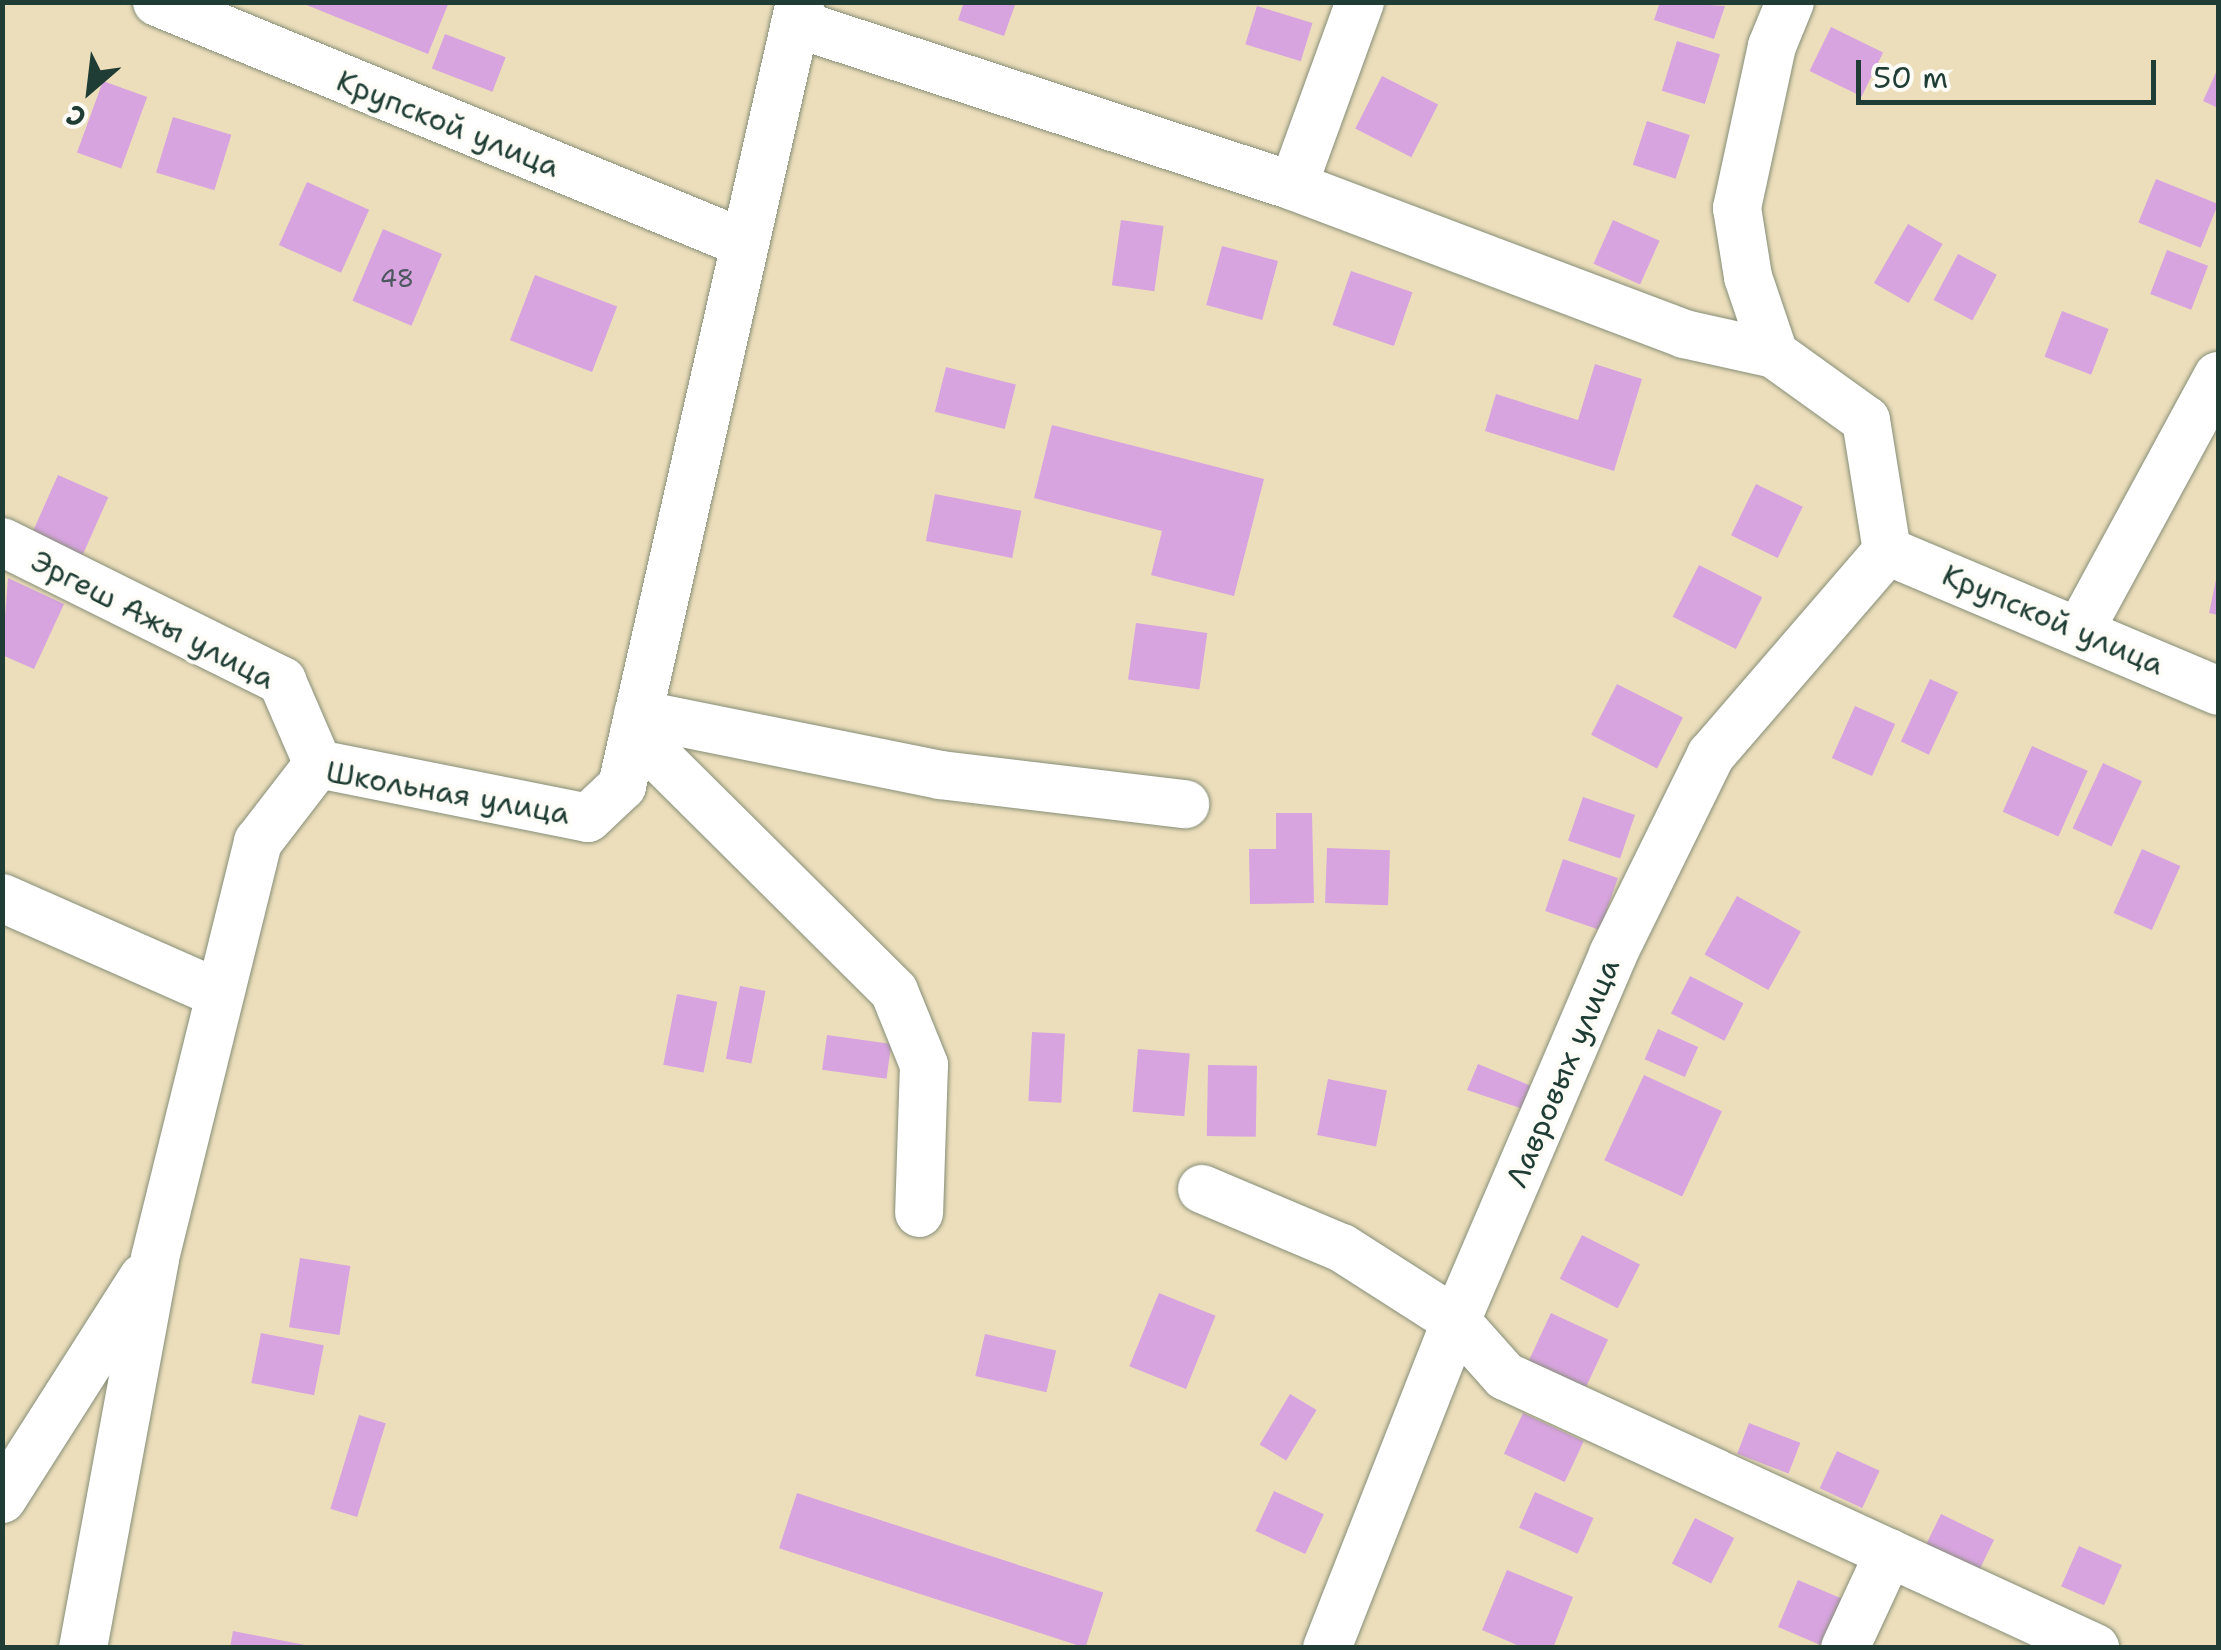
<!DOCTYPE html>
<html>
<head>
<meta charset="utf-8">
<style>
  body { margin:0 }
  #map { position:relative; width:2221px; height:1650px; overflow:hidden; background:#ecdebb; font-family:"Shantell Sans",sans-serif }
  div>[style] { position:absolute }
  .building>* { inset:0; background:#d7a4df; transform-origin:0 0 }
  .roads { filter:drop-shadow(0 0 2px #868e78) drop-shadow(0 0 2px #868e78) }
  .minor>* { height:48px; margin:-24px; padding:0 24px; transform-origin:24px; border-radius:24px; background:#fff }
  span { translate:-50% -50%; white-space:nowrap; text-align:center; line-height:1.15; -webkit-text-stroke:8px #fdfcf7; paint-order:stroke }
  .number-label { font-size:25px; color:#4d575f }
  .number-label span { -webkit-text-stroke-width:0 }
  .street-label { font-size:30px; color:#1f3d34 }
  .frame { position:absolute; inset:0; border:5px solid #1f3d34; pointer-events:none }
  .north { position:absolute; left:40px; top:40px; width:100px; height:100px; -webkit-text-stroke:8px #fdfcf7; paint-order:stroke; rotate:208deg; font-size:28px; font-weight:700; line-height:40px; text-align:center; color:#1f3d34 }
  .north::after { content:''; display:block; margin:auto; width:35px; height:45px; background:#1f3d34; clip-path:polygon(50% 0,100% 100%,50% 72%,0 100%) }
  .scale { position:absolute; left:1856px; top:60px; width:300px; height:45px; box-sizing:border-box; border:5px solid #1f3d34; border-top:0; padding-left:12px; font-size:30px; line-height:35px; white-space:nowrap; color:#1f3d34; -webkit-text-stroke:8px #fdfcf7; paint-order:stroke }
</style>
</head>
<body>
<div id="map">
  <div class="building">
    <i style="clip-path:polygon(299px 2px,449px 2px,428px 54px)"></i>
    <i style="clip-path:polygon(964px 2px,1016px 2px,1004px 36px,958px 20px)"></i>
    <i style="clip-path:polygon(1660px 2px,1725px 6px,1714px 39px,1654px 20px)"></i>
    <i style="left:1257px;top:6px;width:58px;height:40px;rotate:17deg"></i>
    <i style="left:1831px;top:27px;width:58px;height:49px;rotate:26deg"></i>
    <i style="left:445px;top:34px;width:65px;height:37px;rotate:21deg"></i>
    <i style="left:1677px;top:41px;width:45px;height:52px;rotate:17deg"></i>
    <i style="clip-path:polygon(2218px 68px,2218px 108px,2203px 101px)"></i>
    <i style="left:1382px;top:76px;width:63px;height:59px;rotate:27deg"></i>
    <i style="left:103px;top:81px;width:47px;height:76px;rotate:20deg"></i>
    <i style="left:173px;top:117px;width:61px;height:58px;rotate:17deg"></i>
    <i style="left:1647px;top:121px;width:45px;height:46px;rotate:18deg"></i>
    <i style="left:2156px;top:179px;width:67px;height:47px;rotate:22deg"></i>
    <i style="left:307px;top:182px;width:68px;height:69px;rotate:24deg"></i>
    <i style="left:1121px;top:220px;width:43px;height:66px;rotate:8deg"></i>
    <i style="left:1613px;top:220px;width:51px;height:48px;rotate:24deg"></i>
    <i style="left:1908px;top:224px;width:40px;height:68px;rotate:30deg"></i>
    <i style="left:383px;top:229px;width:64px;height:78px;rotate:23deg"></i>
    <i style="left:1222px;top:246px;width:58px;height:61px;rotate:15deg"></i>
    <i style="left:2167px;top:250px;width:44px;height:47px;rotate:21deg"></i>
    <i style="left:1958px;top:254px;width:44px;height:52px;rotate:28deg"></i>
    <i style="left:1351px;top:271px;width:65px;height:57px;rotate:19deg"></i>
    <i style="left:535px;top:275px;width:88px;height:70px;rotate:21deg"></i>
    <i style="left:2062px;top:311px;width:50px;height:49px;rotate:21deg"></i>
    <i style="clip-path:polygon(1595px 364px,1642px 379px,1614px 471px,1485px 431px,1496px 394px,1578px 420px)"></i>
    <i style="left:946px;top:367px;width:72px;height:46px;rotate:14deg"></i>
    <i style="clip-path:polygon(1052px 425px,1264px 479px,1234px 596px,1151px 575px,1162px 531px,1034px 498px)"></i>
    <i style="left:58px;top:475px;width:55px;height:66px;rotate:24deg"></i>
    <i style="left:1756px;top:484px;width:52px;height:57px;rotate:26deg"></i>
    <i style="left:935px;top:494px;width:88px;height:48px;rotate:11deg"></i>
    <i style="left:1699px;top:565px;width:71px;height:58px;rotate:27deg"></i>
    <i style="clip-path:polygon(2218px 570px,2218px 615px,2209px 613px)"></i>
    <i style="clip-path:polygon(8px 578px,64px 604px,34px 669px,2px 655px)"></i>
    <i style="left:1136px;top:623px;width:72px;height:57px;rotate:8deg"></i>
    <i style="left:1930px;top:679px;width:31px;height:69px;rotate:25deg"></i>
    <i style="left:1617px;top:684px;width:74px;height:57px;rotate:27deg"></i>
    <i style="left:1855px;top:706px;width:44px;height:57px;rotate:24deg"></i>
    <i style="left:2032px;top:746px;width:61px;height:72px;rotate:24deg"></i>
    <i style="left:2103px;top:763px;width:43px;height:72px;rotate:25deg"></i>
    <i style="left:1583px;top:797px;width:55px;height:46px;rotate:19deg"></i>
    <i style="clip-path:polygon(1276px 813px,1312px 813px,1314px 903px,1250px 904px,1249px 849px,1276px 849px)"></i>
    <i style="left:1327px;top:848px;width:63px;height:55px;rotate:2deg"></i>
    <i style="left:2142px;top:849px;width:42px;height:70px;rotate:24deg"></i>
    <i style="left:1563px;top:859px;width:58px;height:55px;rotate:19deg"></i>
    <i style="left:1737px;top:896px;width:73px;height:67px;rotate:29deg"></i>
    <i style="left:1690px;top:976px;width:60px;height:42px;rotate:27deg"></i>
    <i style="left:740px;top:986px;width:26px;height:74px;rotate:11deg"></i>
    <i style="left:677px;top:994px;width:41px;height:72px;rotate:11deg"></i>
    <i style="left:1658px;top:1029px;width:44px;height:33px;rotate:24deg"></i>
    <i style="left:1032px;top:1032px;width:33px;height:69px;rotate:3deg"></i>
    <i style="left:827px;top:1035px;width:65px;height:35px;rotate:8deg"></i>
    <i style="left:1138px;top:1049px;width:52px;height:63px;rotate:5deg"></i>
    <i style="clip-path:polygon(1478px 1064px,1541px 1090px,1532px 1112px,1467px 1090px)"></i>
    <i style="left:1208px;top:1065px;width:49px;height:71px;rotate:1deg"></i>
    <i style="left:1644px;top:1075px;width:86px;height:94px;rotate:25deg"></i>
    <i style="left:1328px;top:1079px;width:60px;height:57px;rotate:11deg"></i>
    <i style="left:1582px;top:1235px;width:65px;height:49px;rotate:27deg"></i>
    <i style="left:300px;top:1258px;width:51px;height:70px;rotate:9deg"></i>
    <i style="left:1159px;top:1293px;width:61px;height:79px;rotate:22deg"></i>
    <i style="left:1551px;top:1313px;width:63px;height:60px;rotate:25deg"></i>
    <i style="left:261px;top:1333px;width:64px;height:51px;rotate:11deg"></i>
    <i style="left:985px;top:1334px;width:73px;height:43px;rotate:13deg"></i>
    <i style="left:1290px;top:1394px;width:31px;height:59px;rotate:31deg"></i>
    <i style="left:1523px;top:1413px;width:67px;height:45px;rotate:25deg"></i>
    <i style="left:359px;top:1415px;width:28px;height:98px;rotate:17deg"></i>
    <i style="left:1749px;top:1423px;width:55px;height:33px;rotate:21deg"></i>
    <i style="left:1837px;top:1451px;width:47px;height:41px;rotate:25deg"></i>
    <i style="left:1274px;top:1491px;width:55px;height:44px;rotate:25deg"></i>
    <i style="left:1535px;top:1492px;width:64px;height:39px;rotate:24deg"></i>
    <i style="left:797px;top:1493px;width:322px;height:58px;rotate:18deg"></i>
    <i style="left:1941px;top:1514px;width:59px;height:41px;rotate:26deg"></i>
    <i style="left:1695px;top:1518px;width:44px;height:51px;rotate:27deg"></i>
    <i style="left:2079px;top:1546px;width:47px;height:44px;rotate:24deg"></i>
    <i style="clip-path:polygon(1507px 1570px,1573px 1597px,1553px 1648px,1524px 1648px,1482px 1630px)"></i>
    <i style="left:1798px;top:1580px;width:48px;height:51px;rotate:23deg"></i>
    <i style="clip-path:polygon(233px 1631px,310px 1646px,310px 1648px,230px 1648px)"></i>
  </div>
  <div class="roads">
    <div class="minor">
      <i style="left:157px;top:2px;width:631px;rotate:22.34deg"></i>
      <i style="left:1790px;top:2px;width:48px;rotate:112.2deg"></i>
      <i style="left:1772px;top:46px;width:166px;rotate:102.2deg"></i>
      <i style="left:1737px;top:208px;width:70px;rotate:80.9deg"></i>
      <i style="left:1748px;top:277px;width:81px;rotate:71.3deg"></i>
      <i style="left:1774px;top:354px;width:113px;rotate:35.7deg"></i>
      <i style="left:1866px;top:420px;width:133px;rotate:80.9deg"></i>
      <i style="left:795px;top:23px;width:524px;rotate:18.12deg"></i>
      <i style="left:1293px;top:186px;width:418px;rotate:20.7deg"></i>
      <i style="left:1684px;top:334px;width:92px;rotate:12.5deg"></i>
      <i style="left:1293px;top:186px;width:196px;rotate:-70deg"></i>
      <i style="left:2px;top:542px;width:313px;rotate:26.4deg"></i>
      <i style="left:282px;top:681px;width:90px;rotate:66.6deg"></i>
      <i style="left:1887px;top:551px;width:359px;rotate:22.9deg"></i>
      <i style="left:2080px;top:630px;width:289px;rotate:-61.5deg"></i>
      <i style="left:638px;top:714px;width:308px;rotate:11.4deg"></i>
      <i style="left:940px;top:775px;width:247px;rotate:6.8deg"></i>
      <i style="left:634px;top:733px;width:366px;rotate:44.8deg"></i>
      <i style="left:894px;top:991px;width:80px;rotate:67.9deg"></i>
      <i style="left:924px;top:1065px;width:148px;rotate:91.9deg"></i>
      <i style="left:2px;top:898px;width:235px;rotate:23.8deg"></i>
      <i style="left:1202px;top:1189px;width:152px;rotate:22.9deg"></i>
      <i style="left:1342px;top:1248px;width:135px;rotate:32.6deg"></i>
      <i style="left:1456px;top:1321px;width:74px;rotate:48.3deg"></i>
      <i style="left:1505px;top:1376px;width:650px;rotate:24.75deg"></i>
      <i style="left:2px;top:1499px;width:262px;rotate:-57.5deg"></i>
      <i style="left:83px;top:1648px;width:397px;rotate:-79.5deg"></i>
      <i style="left:155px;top:1258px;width:429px;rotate:-76.1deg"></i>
      <i style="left:258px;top:842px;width:98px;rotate:-52.4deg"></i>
      <i style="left:318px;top:764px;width:275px;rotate:11.3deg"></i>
      <i style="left:588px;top:818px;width:47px;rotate:-43.3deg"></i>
      <i style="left:622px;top:786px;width:804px;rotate:-77.21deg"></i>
      <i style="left:1327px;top:1648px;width:352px;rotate:-68.5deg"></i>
      <i style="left:1456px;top:1321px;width:399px;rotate:-66.8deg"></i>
      <i style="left:1613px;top:954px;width:222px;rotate:-63.8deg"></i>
      <i style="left:1711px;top:755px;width:269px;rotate:-49.2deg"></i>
      <i style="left:1845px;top:1648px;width:105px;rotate:-65.1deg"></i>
    </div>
  </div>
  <div class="number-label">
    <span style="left:397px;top:278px">48</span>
  </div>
  <div class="street-label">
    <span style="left:448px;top:124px;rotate:22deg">Крупской улица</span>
    <span style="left:153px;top:620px;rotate:27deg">Эргеш Ажы улица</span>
    <span style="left:2053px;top:620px;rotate:23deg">Крупской улица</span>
    <span style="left:448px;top:793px;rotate:10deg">Школьная улица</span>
    <span style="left:1563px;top:1073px;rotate:-67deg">Лавровых улица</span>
  </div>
  <div class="frame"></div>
  <div class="north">С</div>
  <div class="scale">50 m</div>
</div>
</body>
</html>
